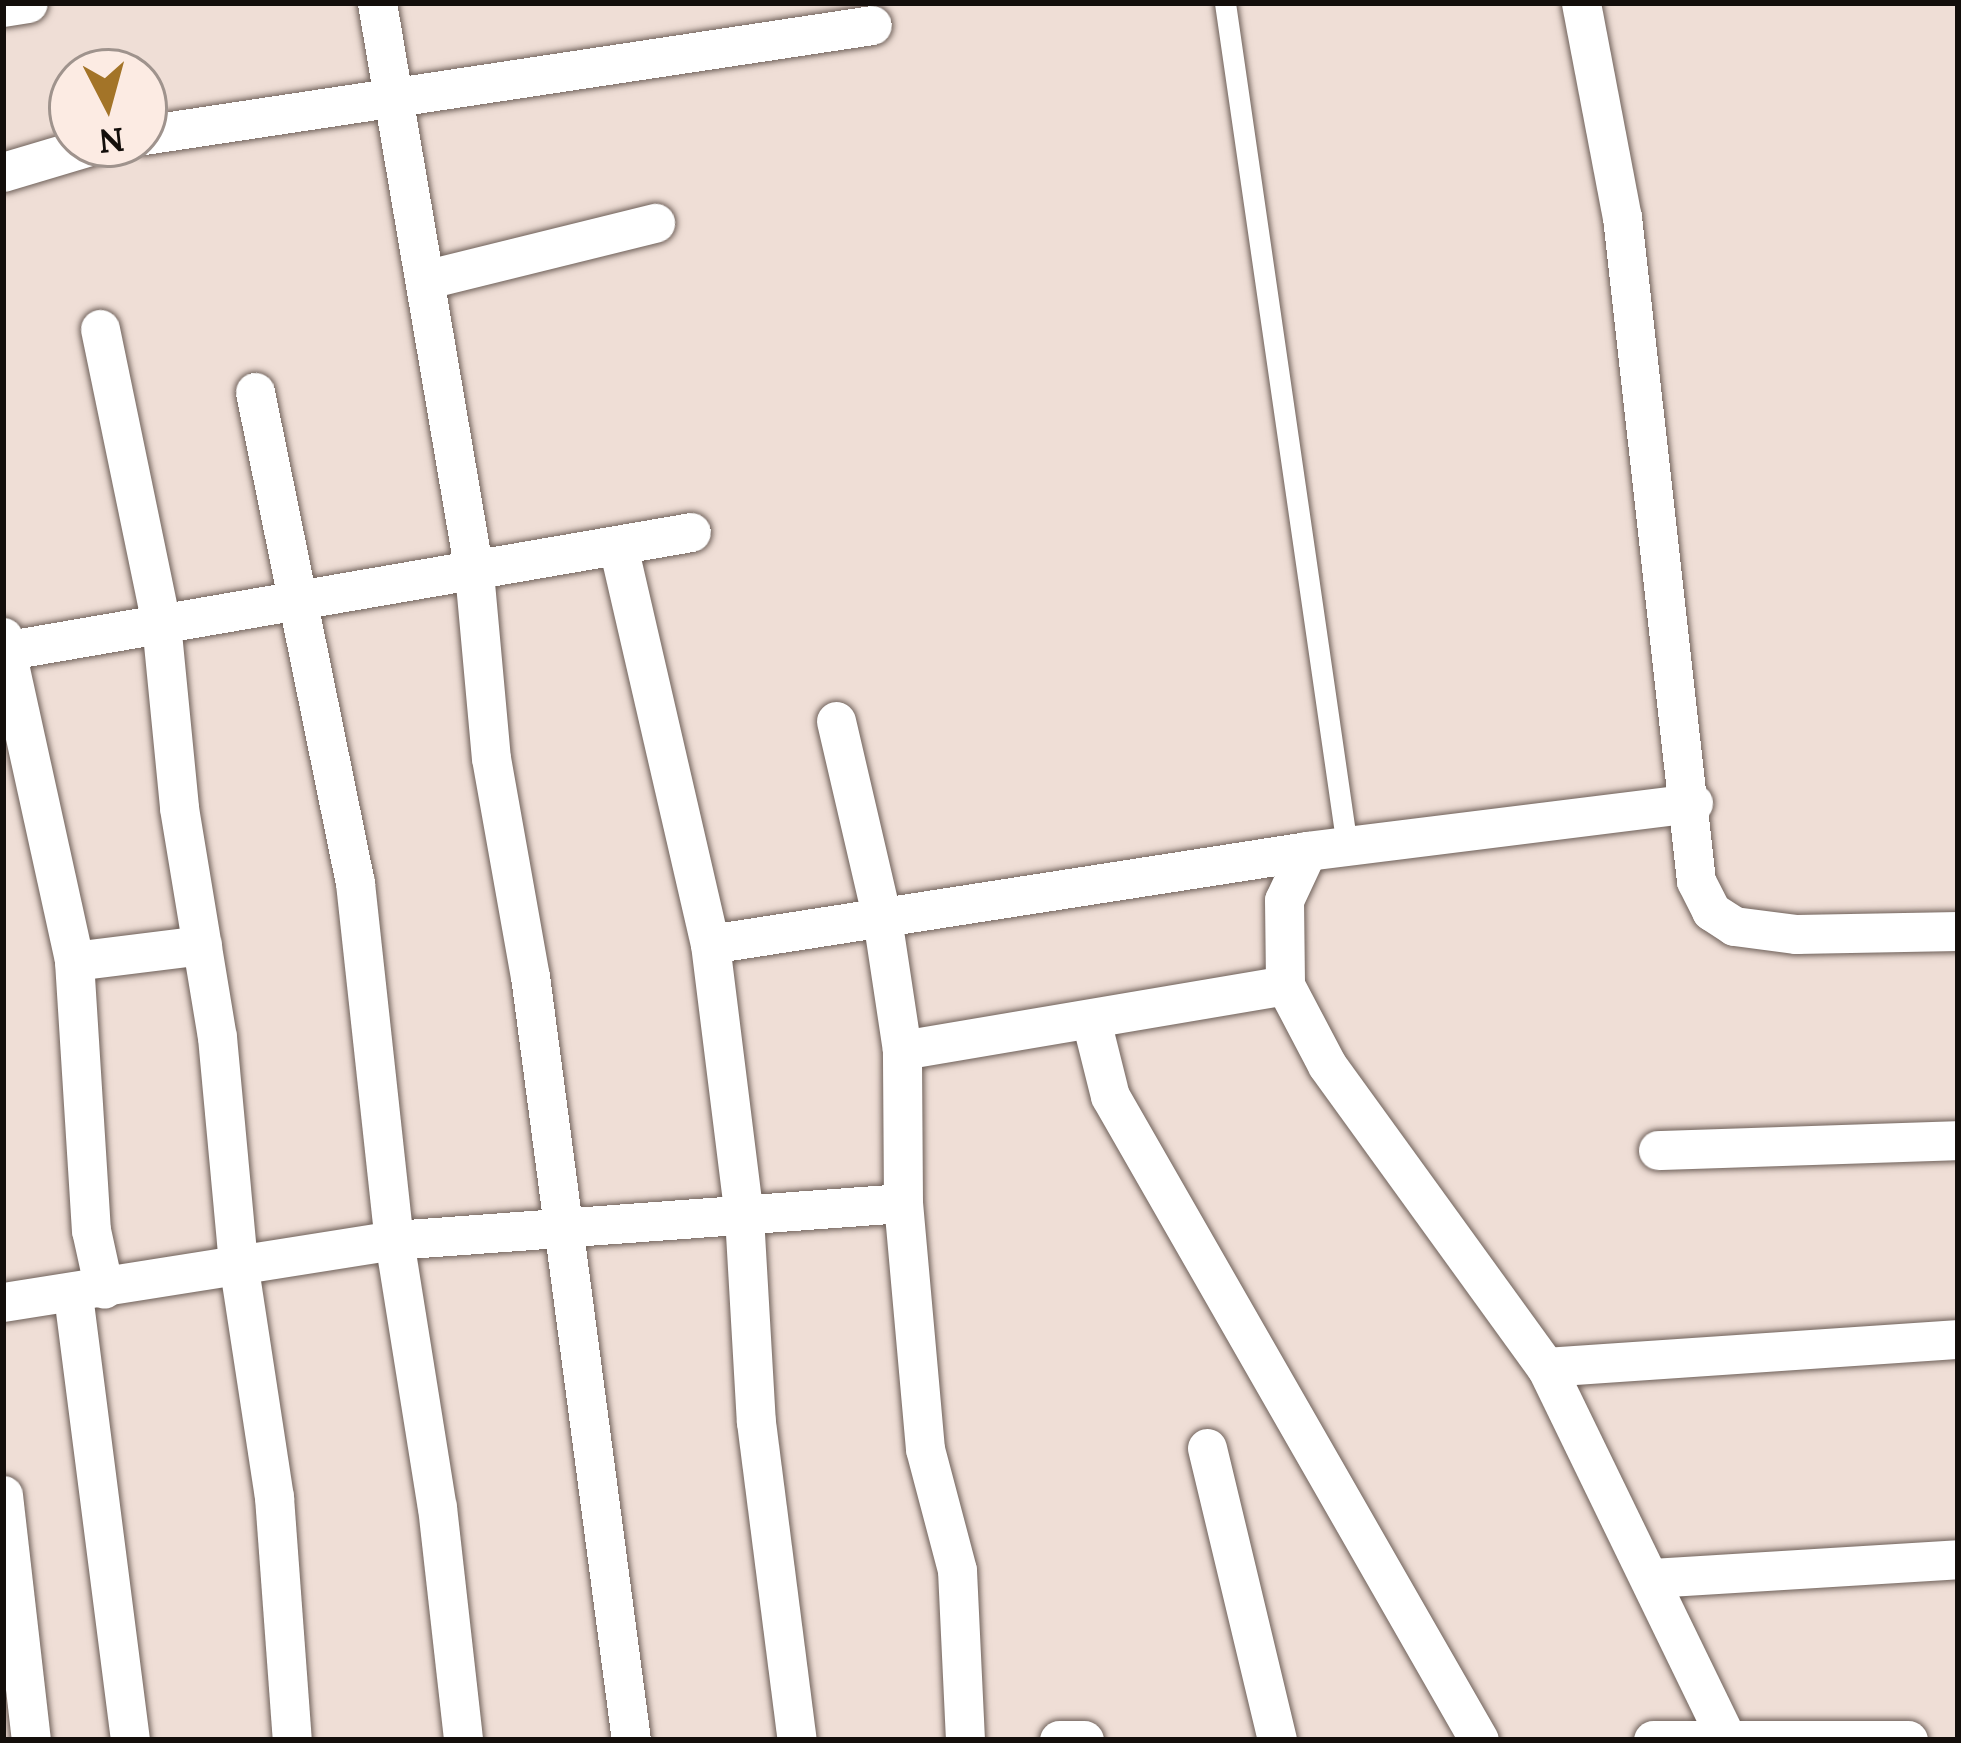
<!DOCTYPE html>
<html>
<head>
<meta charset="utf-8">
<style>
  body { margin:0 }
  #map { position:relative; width:1961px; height:1743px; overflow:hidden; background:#efded6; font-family:Lora,serif }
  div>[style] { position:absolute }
  .roads { filter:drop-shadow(0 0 3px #6e6059) drop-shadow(0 0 3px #6e6059) }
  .lane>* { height:21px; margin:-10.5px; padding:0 10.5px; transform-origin:10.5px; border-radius:10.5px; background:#fff }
  .street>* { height:39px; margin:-19.5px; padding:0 19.5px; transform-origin:19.5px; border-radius:19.5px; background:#fff }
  span { translate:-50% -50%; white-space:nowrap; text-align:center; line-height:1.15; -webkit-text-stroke:9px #fcebe3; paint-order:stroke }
  .frame { position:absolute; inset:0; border:6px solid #130e0b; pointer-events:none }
  .north { position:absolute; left:48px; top:48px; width:120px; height:120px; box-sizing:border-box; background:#fcebe3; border:3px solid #9f938d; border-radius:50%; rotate:174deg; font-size:33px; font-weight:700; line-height:48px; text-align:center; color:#130e0b }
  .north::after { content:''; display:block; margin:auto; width:42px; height:54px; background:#a37428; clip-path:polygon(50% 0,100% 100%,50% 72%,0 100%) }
</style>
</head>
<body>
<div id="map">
  <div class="roads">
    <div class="lane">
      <i style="left:1225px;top:3px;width:852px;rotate:81.77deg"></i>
    </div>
    <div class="street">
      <i style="left:377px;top:3px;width:577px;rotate:80.33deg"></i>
      <i style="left:474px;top:572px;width:187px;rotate:84.8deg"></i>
      <i style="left:491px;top:758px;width:221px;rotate:79.9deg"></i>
      <i style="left:530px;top:976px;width:771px;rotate:82.47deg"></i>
      <i style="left:1581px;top:3px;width:218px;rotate:79.2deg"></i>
      <i style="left:1622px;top:217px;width:668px;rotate:83.64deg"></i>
      <i style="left:1696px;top:881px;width:34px;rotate:63deg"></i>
      <i style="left:1711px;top:911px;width:27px;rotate:33deg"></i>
      <i style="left:1734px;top:926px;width:63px;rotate:7.4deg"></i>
      <i style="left:1796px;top:934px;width:162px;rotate:-1.1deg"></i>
      <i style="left:3px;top:7px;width:25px;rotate:-9deg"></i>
      <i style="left:144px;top:135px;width:736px;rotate:-8.59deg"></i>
      <i style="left:3px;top:172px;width:98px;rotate:-16.6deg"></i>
      <i style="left:428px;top:279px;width:234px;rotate:-13.9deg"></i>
      <i style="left:100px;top:329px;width:300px;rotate:78.3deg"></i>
      <i style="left:161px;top:623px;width:186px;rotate:84.4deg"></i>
      <i style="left:179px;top:808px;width:232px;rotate:80.6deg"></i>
      <i style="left:217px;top:1037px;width:226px;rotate:84.7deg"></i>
      <i style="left:238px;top:1262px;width:238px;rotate:81.3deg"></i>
      <i style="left:274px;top:1497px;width:244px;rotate:85.8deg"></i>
      <i style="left:255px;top:392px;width:501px;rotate:78.49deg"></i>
      <i style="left:355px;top:883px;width:359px;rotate:83.8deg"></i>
      <i style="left:394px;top:1240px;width:270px;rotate:80.9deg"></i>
      <i style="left:437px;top:1507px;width:234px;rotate:83.6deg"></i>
      <i style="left:618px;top:546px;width:408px;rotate:77deg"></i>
      <i style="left:710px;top:944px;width:274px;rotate:82.9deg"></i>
      <i style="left:744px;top:1216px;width:206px;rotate:86.7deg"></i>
      <i style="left:756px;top:1422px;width:321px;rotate:82.7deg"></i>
      <i style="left:3px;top:637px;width:332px;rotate:77.6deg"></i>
      <i style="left:74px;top:961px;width:270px;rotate:86.4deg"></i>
      <i style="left:91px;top:1230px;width:60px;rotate:77.6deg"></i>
      <i style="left:3px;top:651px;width:698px;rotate:-9.81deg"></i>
      <i style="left:836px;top:721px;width:202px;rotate:76.9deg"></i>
      <i style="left:882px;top:918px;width:134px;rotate:81.4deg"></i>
      <i style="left:1307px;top:851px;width:54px;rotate:115.1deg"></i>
      <i style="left:1284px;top:900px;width:85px;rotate:89.3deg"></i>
      <i style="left:1285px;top:985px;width:90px;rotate:62.3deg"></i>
      <i style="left:1327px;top:1065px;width:373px;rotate:54.1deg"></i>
      <i style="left:1546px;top:1367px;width:408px;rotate:64.1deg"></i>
      <i style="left:710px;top:944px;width:604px;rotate:-8.85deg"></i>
      <i style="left:1307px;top:851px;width:389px;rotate:-7.1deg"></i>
      <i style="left:74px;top:961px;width:129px;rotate:-7.1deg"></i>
      <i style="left:1091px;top:1020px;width:78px;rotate:76deg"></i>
      <i style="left:1110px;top:1096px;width:742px;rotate:60.19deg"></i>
      <i style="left:1658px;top:1150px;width:300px;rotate:-1.9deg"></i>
      <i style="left:73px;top:1295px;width:449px;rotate:82.7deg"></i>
      <i style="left:3px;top:1302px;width:396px;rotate:-9deg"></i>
      <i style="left:394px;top:1240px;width:510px;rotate:-4.16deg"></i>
      <i style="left:1546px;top:1367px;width:413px;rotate:-3.9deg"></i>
      <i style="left:1207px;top:1448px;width:300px;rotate:76.5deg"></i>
      <i style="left:3px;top:1495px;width:247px;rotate:83.5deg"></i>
      <i style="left:1651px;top:1578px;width:308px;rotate:-3.5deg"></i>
      <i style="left:965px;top:1740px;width:170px;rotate:-92.7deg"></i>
      <i style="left:957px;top:1570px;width:125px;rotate:-104.8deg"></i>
      <i style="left:925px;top:1449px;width:247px;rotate:-95.1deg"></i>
      <i style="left:903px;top:1203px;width:153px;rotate:-90.4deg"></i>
      <i style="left:902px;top:1050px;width:388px;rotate:-9.6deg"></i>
      <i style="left:1059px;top:1740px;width:25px"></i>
      <i style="left:1653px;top:1740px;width:255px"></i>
    </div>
  </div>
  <div class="frame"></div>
  <div class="north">N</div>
</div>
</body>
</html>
